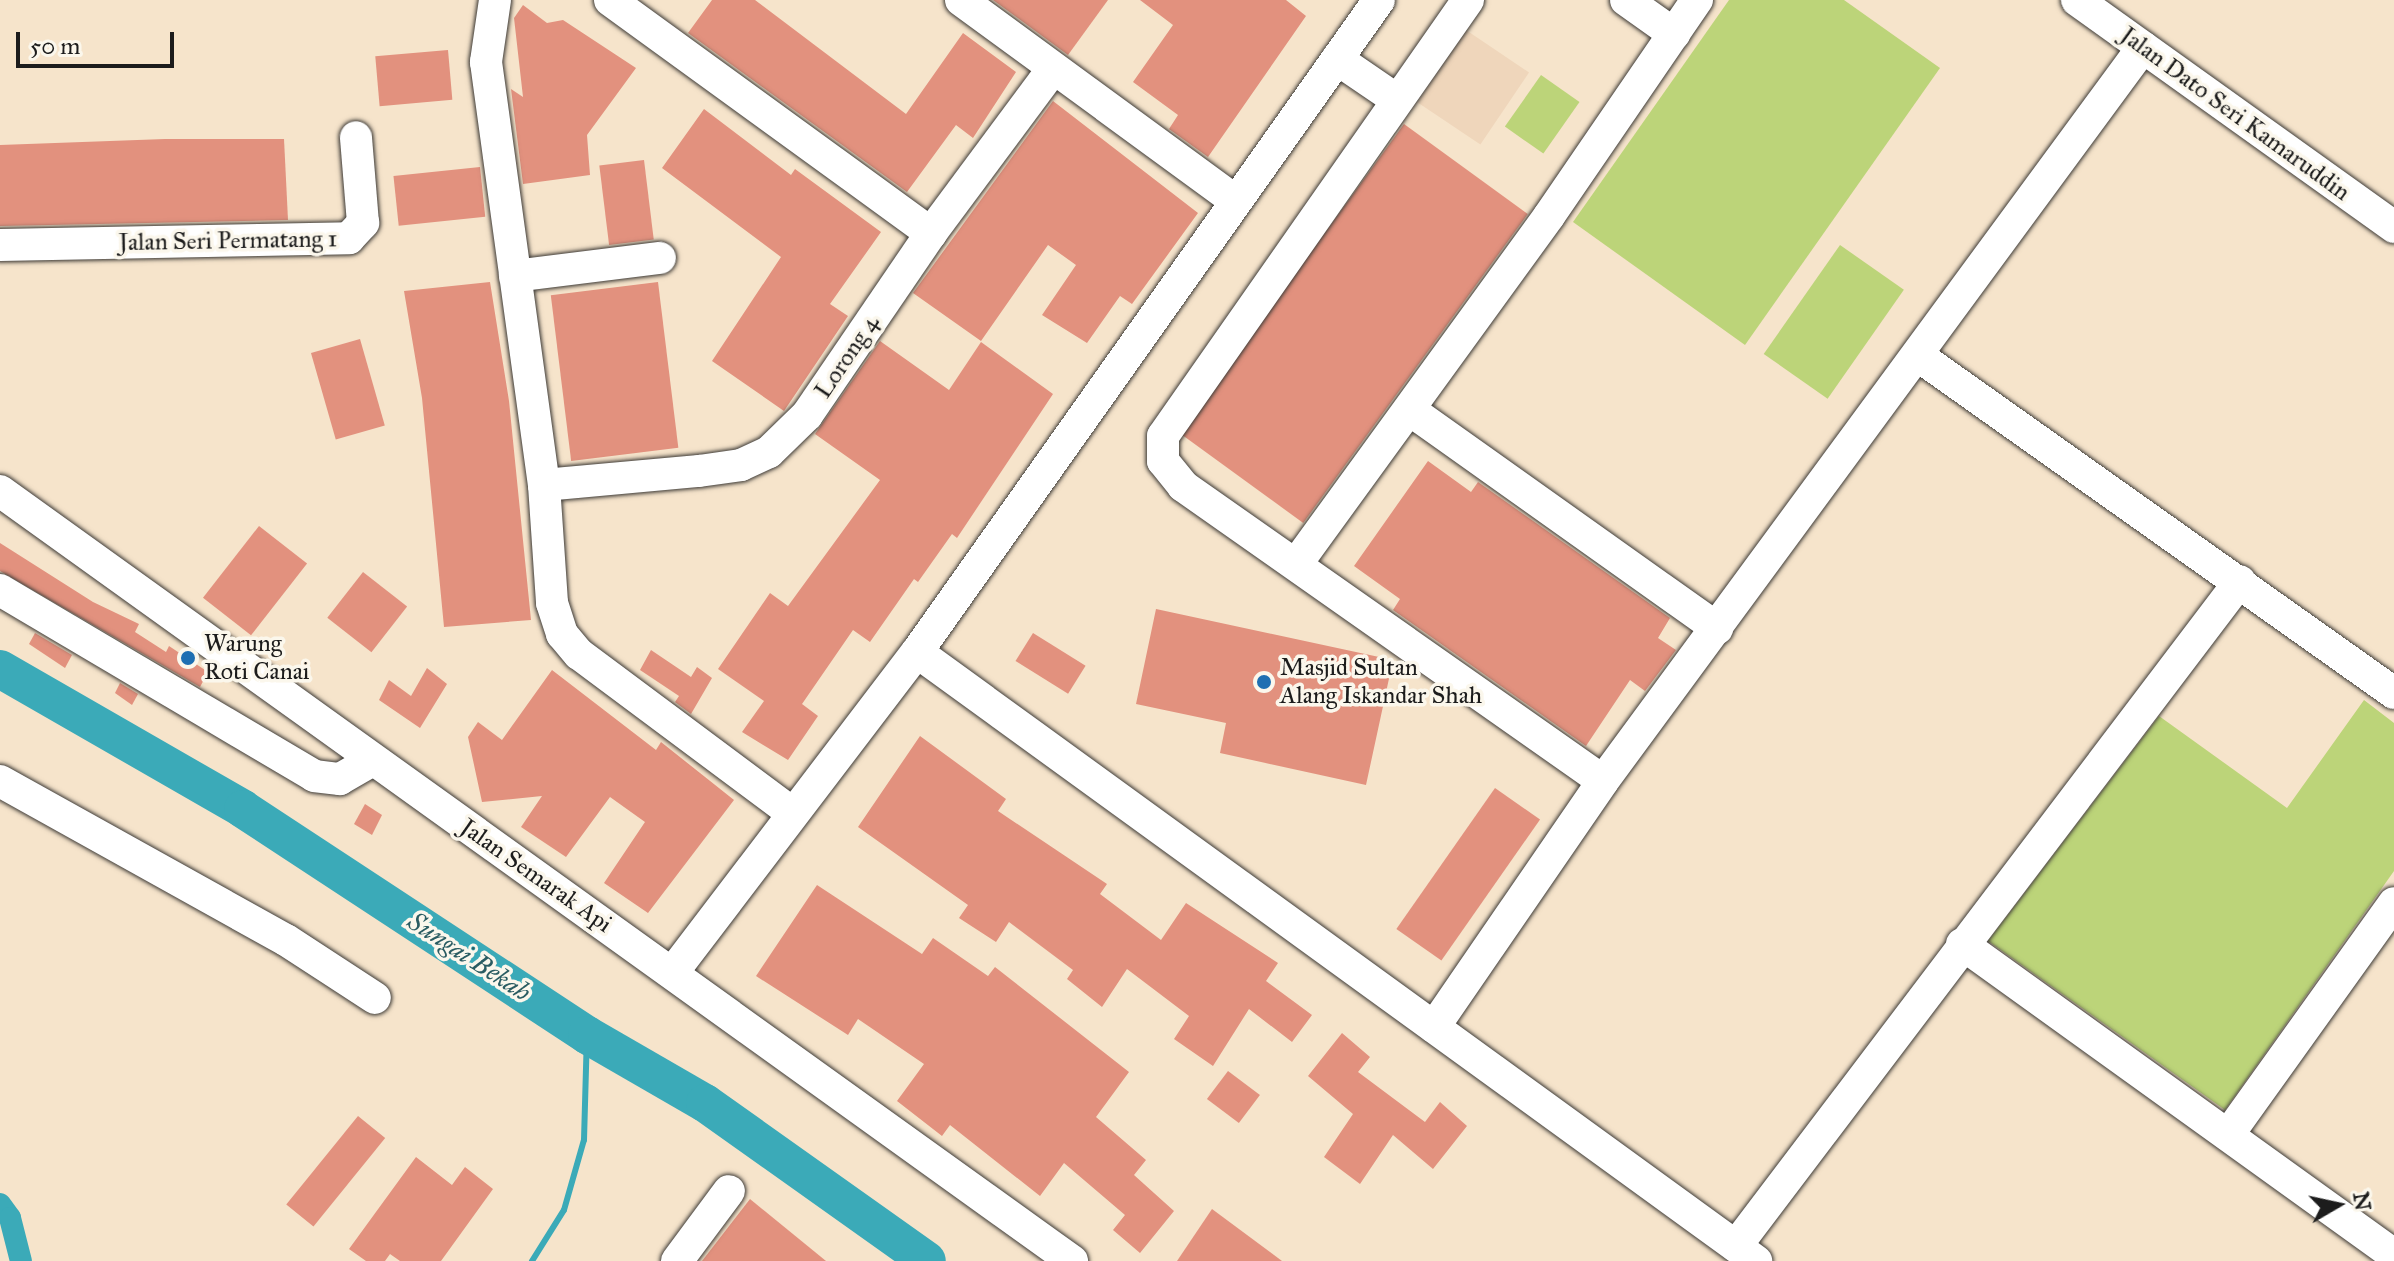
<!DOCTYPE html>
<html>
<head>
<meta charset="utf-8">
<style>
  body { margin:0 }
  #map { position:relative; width:2394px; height:1261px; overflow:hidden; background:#f6e4cb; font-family:"IM FELL Great Primer",serif }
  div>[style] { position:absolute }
  .built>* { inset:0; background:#efd6bb; transform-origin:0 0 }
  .green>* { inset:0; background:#bcd479; transform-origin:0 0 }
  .stream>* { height:6px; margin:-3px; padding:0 3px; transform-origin:3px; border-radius:3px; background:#3baab8 }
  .canal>* { height:22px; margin:-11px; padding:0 11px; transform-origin:11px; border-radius:11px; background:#3baab8 }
  .river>* { height:38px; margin:-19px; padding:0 19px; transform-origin:19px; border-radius:19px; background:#3baab8 }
  .building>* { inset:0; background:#e2917e; transform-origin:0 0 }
  .roads { filter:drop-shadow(0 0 2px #3d3a36) drop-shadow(0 0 2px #3d3a36) }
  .minor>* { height:32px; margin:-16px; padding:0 16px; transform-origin:16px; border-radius:16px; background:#fff }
  .dots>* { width:22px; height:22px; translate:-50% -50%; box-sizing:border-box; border:4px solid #fbf7ec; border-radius:50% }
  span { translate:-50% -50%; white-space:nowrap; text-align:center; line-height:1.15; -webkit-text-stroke:7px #fbf7ec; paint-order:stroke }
  .street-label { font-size:24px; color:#1c1c1c }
  .poi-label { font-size:24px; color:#1c1c1c }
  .left { translate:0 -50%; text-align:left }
  .water-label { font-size:26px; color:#2a5c62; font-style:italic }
  .north { position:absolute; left:2298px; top:1165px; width:80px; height:80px; -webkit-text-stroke:6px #fbf7ec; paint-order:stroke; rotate:81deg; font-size:22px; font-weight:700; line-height:32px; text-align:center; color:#1c1c1c }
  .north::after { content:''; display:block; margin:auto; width:28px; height:36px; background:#1c1c1c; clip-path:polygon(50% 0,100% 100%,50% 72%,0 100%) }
  .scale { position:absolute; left:16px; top:32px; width:158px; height:36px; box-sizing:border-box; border:4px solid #1c1c1c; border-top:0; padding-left:10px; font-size:24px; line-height:28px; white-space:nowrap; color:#1c1c1c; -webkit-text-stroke:6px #fbf7ec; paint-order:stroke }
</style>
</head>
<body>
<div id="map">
  <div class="built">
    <i style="left:1466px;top:30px;width:76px;height:87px;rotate:34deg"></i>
  </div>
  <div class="green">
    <i style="clip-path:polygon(1729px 0,1844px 0,1940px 68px,1745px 345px,1573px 222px)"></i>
    <i style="left:1541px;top:75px;width:47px;height:63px;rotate:35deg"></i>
    <i style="left:1840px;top:245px;width:78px;height:133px;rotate:35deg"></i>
    <i style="clip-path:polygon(2364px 700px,2394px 723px,2394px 871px,2225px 1110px,1988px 941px,2159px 716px,2287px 808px)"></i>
  </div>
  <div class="stream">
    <i style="left:532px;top:1261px;width:60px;rotate:-57.9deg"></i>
    <i style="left:564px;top:1210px;width:73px;rotate:-74.1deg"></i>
    <i style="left:584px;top:1140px;width:105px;rotate:-88.4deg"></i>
  </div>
  <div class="canal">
    <i style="left:0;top:1204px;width:17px;rotate:54deg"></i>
    <i style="left:10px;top:1218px;width:44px;rotate:75.7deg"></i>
  </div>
  <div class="river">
    <i style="left:0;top:669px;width:280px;rotate:29.9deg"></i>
    <i style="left:243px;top:809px;width:412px;rotate:33.3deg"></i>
    <i style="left:587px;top:1035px;width:136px;rotate:30deg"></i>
    <i style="left:705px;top:1103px;width:272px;rotate:35.4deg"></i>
  </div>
  <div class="building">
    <i style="clip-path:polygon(712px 0,755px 0,906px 114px,963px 33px,1016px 72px,973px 138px,956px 125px,907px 192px,688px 33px)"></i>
    <i style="clip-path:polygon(993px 0,1108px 0,1068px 55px)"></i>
    <i style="clip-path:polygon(1140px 0,1286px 0,1306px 16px,1208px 157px,1169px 129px,1178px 115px,1133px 82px,1173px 25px)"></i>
    <i style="clip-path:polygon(523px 5px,547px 23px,563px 20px,636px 68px,587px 135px,590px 175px,523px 184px,511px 89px,523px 97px,514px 18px)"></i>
    <i style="left:448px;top:50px;width:50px;height:73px;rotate:85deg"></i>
    <i style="clip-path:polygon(1053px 101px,1198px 213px,1132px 304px,1120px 296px,1087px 343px,1042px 315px,1076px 265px,1048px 245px,981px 341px,913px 293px)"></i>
    <i style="clip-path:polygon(704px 109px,791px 175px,795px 169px,881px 232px,830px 304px,848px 316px,784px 411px,712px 361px,781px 257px,662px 168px)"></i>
    <i style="left:1404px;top:124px;width:153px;height:382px;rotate:36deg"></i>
    <i style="clip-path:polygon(165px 139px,284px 139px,288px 220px,0 226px,0 145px)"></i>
    <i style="left:644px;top:160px;width:80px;height:45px;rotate:83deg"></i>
    <i style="left:480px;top:167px;width:50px;height:87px;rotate:84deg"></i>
    <i style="clip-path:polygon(490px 282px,509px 401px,531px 620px,444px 627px,422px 398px,404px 291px)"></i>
    <i style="left:658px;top:282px;width:167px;height:108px;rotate:83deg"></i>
    <i style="left:360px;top:339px;width:90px;height:51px;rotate:74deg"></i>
    <i style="clip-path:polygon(880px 341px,949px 390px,981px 342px,1053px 394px,957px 538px,952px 534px,918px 582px,914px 579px,870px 642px,853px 630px,802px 704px,818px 716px,788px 760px,742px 732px,764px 701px,718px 669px,770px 593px,788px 606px,880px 480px,815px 434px)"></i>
    <i style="clip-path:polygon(1428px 461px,1471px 492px,1478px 482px,1670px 618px,1658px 638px,1676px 650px,1645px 691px,1630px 680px,1586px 746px,1393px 610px,1400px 599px,1354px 566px)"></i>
    <i style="left:259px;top:526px;width:61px;height:91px;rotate:38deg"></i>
    <i style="clip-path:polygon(0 543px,93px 602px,139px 624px,135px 632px,166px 652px,169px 646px,208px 672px,200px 687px,0 571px)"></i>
    <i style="left:363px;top:572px;width:56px;height:58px;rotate:38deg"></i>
    <i style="clip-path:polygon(1156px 609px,1393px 660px,1366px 785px,1220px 753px,1226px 723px,1136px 704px)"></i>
    <i style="clip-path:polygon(35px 633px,72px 655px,65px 668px,29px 644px)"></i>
    <i style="left:1033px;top:633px;width:62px;height:33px;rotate:32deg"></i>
    <i style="clip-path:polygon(651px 650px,691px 677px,697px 667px,712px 678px,691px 714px,675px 702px,679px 696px,640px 670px)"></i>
    <i style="clip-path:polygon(427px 668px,447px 684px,420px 728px,379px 700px,389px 680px,411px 696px)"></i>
    <i style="clip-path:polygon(552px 670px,656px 750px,661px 742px,734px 800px,648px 913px,604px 883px,645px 822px,610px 797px,566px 857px,521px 827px,542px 796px,482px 802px,468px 737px,478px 722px,502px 740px)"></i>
    <i style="clip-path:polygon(120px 683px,138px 694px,132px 705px,115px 693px)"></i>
    <i style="clip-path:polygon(920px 736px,1006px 799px,998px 811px,1107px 884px,1100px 894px,1161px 940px,1186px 903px,1278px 963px,1266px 981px,1312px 1015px,1292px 1042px,1249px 1009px,1213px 1066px,1174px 1039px,1189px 1016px,1127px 969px,1102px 1007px,1067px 979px,1073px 970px,1009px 922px,996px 942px,959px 918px,968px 905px,858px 827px)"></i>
    <i style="left:1495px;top:788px;width:55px;height:172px;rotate:35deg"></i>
    <i style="clip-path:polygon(365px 804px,382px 815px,372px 835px,354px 824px)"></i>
    <i style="clip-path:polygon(817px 885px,922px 954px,933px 938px,988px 976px,995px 967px,1129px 1072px,1096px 1117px,1146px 1160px,1134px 1175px,1174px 1211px,1140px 1253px,1113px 1230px,1125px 1215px,1064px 1163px,1040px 1196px,950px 1125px,942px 1136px,897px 1101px,924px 1064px,858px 1019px,848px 1035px,756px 976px)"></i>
    <i style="clip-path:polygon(1342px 1033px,1370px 1057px,1358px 1072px,1425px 1122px,1440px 1102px,1467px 1126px,1433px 1169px,1393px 1135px,1360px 1184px,1324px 1157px,1353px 1114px,1308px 1076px)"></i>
    <i style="left:1228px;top:1071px;width:40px;height:35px;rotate:37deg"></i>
    <i style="left:358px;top:1116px;width:35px;height:114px;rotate:39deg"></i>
    <i style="clip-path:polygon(416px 1157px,452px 1185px,465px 1167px,493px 1189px,441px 1261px,400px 1261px,390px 1254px,385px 1261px,366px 1261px,349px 1249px)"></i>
    <i style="clip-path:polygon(750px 1199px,826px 1261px,702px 1261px)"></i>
    <i style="clip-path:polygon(1212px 1209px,1282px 1261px,1177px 1261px)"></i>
  </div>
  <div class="roads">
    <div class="minor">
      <i style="left:495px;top:0;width:63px;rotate:98.3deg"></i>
      <i style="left:486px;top:62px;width:427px;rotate:82.2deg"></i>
      <i style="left:544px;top:485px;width:118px;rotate:86.1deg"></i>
      <i style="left:552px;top:603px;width:33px;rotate:72deg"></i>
      <i style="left:562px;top:634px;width:26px;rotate:50deg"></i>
      <i style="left:579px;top:654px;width:266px;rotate:36.7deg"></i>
      <i style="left:610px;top:0;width:397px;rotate:36deg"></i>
      <i style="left:961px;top:0;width:338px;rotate:36.2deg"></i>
      <i style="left:1468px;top:0;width:532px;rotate:124.97deg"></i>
      <i style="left:1163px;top:436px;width:25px;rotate:90deg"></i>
      <i style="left:1163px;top:461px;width:32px;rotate:51deg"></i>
      <i style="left:1183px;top:486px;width:513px;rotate:35.08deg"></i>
      <i style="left:1626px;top:0;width:59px;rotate:35.3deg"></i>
      <i style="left:2077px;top:0;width:390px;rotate:35.6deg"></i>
      <i style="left:1337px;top:59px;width:73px;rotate:34.3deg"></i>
      <i style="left:0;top:245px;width:349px;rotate:-1.1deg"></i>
      <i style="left:349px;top:238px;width:21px;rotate:-47deg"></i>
      <i style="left:363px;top:223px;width:86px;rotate:-94.7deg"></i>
      <i style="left:515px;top:276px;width:146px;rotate:-7.1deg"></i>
      <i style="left:1920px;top:357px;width:581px;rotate:35.33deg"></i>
      <i style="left:1410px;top:410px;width:377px;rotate:35.4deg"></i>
      <i style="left:544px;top:485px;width:156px;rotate:-5.2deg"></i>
      <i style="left:699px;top:471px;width:42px;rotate:-8.1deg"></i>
      <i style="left:741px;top:465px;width:31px;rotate:-25deg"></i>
      <i style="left:769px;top:452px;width:53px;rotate:-44.2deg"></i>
      <i style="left:807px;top:415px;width:220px;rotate:-55.7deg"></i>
      <i style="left:931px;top:233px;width:204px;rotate:-53.4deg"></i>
      <i style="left:0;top:491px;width:1320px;rotate:35.69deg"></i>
      <i style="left:1297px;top:563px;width:429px;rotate:-54deg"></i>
      <i style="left:1549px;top:216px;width:262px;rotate:-55.6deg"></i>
      <i style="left:0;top:590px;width:365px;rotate:30.6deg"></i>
      <i style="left:314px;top:776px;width:26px;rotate:7deg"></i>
      <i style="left:340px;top:779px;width:38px;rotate:-30deg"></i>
      <i style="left:917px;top:652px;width:1037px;rotate:35.97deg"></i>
      <i style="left:0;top:781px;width:327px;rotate:29.1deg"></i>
      <i style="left:286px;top:940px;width:106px;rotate:33.1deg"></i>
      <i style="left:1962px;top:944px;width:532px;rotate:35.75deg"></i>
      <i style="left:673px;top:972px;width:402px;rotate:-52.7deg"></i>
      <i style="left:917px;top:652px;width:799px;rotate:-54.68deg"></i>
      <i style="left:1434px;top:1027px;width:298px;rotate:-55.5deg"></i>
      <i style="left:1603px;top:781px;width:911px;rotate:-53.66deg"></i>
      <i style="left:2228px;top:1135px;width:285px;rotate:-54.4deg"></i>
      <i style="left:1736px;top:1246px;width:834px;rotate:-52.84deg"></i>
      <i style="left:677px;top:1261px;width:87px;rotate:-53.4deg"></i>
    </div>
  </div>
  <div class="dots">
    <i style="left:188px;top:658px;background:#1f6fb2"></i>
    <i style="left:1264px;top:682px;background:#1f6fb2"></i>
  </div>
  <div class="street-label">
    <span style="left:2235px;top:114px;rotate:36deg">Jalan Dato Seri Kamaruddin</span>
    <span style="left:228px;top:241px;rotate:-1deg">Jalan Seri Permatang 1</span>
    <span style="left:847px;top:357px;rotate:-56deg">Lorong 4</span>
    <span style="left:536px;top:876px;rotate:35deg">Jalan Semarak Api</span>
  </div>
  <div class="poi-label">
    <span class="left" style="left:204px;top:658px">Warung<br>Roti Canai</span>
    <span class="left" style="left:1280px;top:682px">Masjid Sultan<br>Alang Iskandar Shah</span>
  </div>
  <div class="water-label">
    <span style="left:469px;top:957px;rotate:33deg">Sungai Bekah</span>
  </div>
  <div class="north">N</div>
  <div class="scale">50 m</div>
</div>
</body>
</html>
